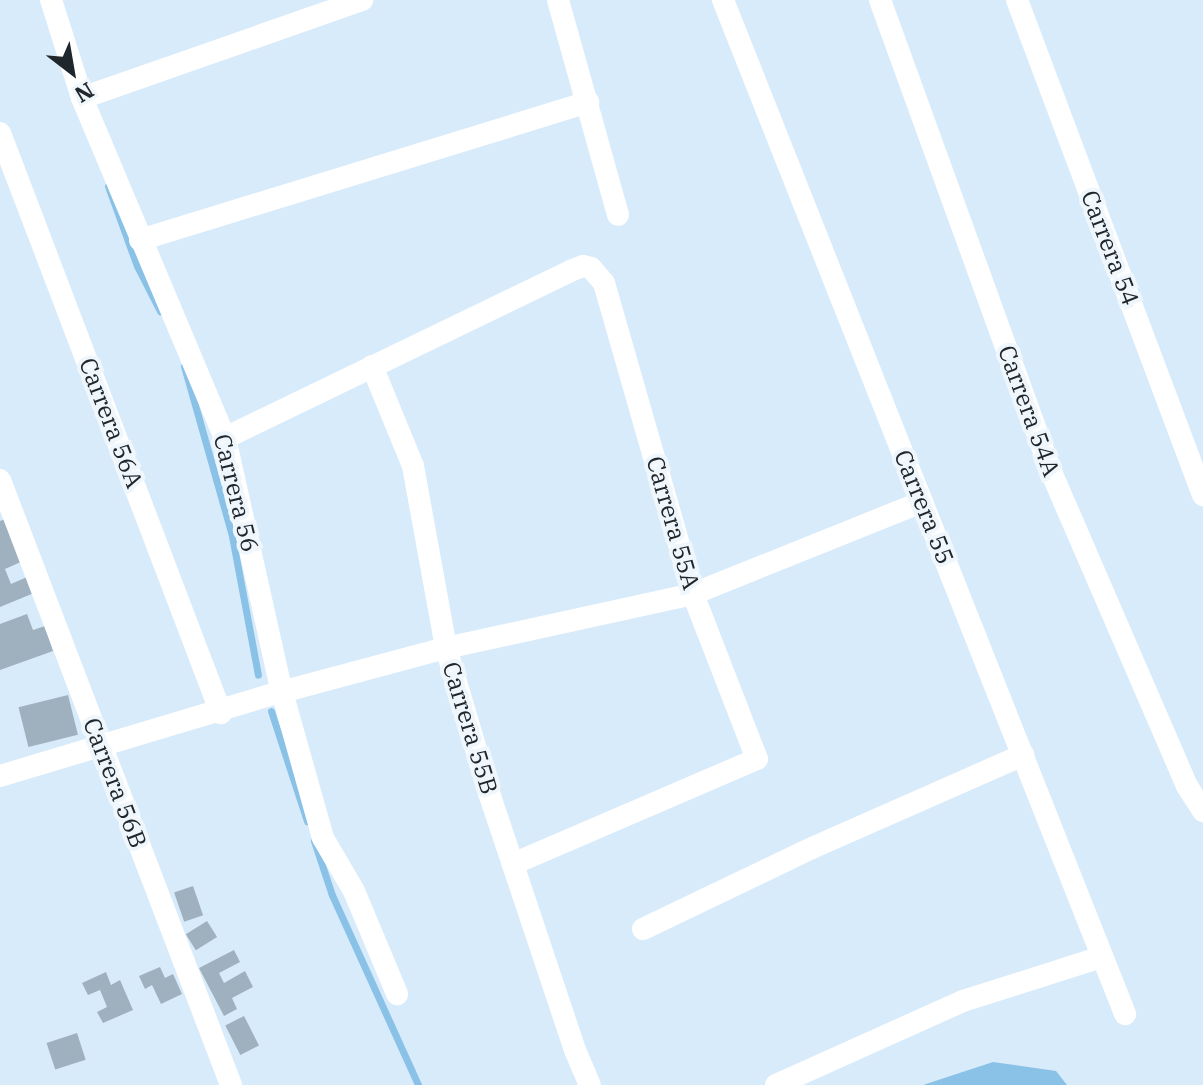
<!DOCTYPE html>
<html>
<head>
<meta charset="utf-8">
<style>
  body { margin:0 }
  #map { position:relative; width:1203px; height:1085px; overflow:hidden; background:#d8ebfa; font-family:"IBM Plex Serif",serif }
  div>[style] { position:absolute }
  .water>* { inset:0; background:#8ac1e7 }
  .stream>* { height:7px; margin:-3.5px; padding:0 3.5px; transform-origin:3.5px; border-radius:3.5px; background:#8ac1e7 }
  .building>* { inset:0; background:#9fb1be; transform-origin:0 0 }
  .minor>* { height:22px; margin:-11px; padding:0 11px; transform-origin:11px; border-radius:11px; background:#fff }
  span { translate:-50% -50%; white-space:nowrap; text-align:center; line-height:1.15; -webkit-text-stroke:8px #eff7fd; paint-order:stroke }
  .street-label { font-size:24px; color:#20272c }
  .north { position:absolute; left:32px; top:32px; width:80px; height:80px; -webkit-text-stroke:6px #eff7fd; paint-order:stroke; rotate:149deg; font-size:22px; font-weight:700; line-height:32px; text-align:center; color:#20272c }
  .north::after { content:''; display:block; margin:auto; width:28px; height:36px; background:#20272c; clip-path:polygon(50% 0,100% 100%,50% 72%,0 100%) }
</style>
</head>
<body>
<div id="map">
  <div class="water">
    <i style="clip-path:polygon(993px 1062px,1056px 1071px,1067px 1085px,923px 1085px)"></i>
  </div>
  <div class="stream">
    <i style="left:108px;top:186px;width:85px;rotate:70.1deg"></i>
    <i style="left:137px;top:266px;width:51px;rotate:62.9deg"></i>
    <i style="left:184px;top:366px;width:177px;rotate:74.2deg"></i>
    <i style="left:232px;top:536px;width:141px;rotate:79.4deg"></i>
    <i style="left:271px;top:711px;width:116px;rotate:71.9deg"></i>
    <i style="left:314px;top:841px;width:57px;rotate:71.6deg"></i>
    <i style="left:332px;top:895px;width:209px;rotate:65.6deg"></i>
  </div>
  <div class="building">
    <i style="clip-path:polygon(5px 519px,23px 561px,5px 569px,11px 584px,27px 577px,34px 593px,0 607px,0 521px)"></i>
    <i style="clip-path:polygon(27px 614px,33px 630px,45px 626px,53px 651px,0 670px,0 624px)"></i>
    <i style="left:68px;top:695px;width:41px;height:51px;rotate:76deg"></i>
    <i style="left:193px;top:886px;width:31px;height:20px;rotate:71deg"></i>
    <i style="left:207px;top:921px;width:19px;height:25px;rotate:58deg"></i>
    <i style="clip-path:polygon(234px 950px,240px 962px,219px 973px,224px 983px,245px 971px,253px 987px,232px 998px,237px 1009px,224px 1016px,199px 968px)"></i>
    <i style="clip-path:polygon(160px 967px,165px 978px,173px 974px,182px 994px,161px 1004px,152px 985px,145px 989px,139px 976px)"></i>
    <i style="clip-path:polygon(106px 972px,111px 985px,120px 980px,133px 1010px,103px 1023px,97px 1012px,107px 1007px,100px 990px,88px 995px,82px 983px)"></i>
    <i style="left:244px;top:1016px;width:33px;height:21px;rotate:63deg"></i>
    <i style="left:77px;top:1033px;width:28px;height:32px;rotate:72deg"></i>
  </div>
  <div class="minor">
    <i style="left:51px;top:0;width:103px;rotate:72.4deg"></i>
    <i style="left:82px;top:98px;width:369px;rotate:67.2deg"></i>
    <i style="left:225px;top:438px;width:260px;rotate:77.4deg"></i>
    <i style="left:282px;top:692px;width:152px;rotate:74.3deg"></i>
    <i style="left:323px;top:838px;width:61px;rotate:59.7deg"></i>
    <i style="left:354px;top:891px;width:112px;rotate:67.3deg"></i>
    <i style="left:558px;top:0;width:223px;rotate:74.4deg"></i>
    <i style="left:723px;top:0;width:1091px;rotate:68.37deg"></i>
    <i style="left:880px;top:0;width:504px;rotate:70.06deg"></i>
    <i style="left:1052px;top:474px;width:340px;rotate:66.6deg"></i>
    <i style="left:1187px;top:786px;width:30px;rotate:57deg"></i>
    <i style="left:1017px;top:0;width:529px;rotate:69.41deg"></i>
    <i style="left:82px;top:98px;width:297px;rotate:-19.3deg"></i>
    <i style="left:0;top:133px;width:621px;rotate:69.14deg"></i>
    <i style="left:140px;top:240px;width:469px;rotate:-17.1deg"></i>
    <i style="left:372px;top:366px;width:108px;rotate:67.7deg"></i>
    <i style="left:413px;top:466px;width:185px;rotate:79.7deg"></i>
    <i style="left:446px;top:648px;width:151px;rotate:73.5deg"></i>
    <i style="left:489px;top:793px;width:271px;rotate:71.5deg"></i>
    <i style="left:575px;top:1050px;width:38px;rotate:67deg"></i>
    <i style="left:225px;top:438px;width:383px;rotate:-25.8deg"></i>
    <i style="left:570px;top:271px;width:14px;rotate:-21deg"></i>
    <i style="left:583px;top:266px;width:8px;rotate:14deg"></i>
    <i style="left:591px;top:268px;width:20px;rotate:49deg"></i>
    <i style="left:604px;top:283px;width:323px;rotate:74deg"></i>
    <i style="left:693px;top:594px;width:177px;rotate:68.8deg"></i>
    <i style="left:757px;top:759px;width:266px;rotate:156.7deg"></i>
    <i style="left:0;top:480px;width:648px;rotate:69.1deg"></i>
    <i style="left:0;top:776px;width:286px;rotate:-16.7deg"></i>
    <i style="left:274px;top:694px;width:178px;rotate:-15deg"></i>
    <i style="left:446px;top:648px;width:253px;rotate:-12.3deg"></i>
    <i style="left:693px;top:594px;width:247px;rotate:-21.9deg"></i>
    <i style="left:643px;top:929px;width:187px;rotate:-25.6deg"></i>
    <i style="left:812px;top:848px;width:231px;rotate:-23.8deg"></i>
    <i style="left:776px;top:1085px;width:205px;rotate:-24.2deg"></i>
    <i style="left:963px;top:1001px;width:146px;rotate:-17.6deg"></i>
  </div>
  <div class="street-label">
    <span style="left:1110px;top:248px;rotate:69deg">Carrera 54</span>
    <span style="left:1029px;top:411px;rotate:70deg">Carrera 54A</span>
    <span style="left:111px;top:423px;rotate:69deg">Carrera 56A</span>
    <span style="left:236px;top:493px;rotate:76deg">Carrera 56</span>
    <span style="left:924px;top:507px;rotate:68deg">Carrera 55</span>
    <span style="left:673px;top:523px;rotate:74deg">Carrera 55A</span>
    <span style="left:470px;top:728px;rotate:73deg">Carrera 55B</span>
    <span style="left:115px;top:783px;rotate:69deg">Carrera 56B</span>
  </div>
  <div class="north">N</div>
</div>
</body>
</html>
